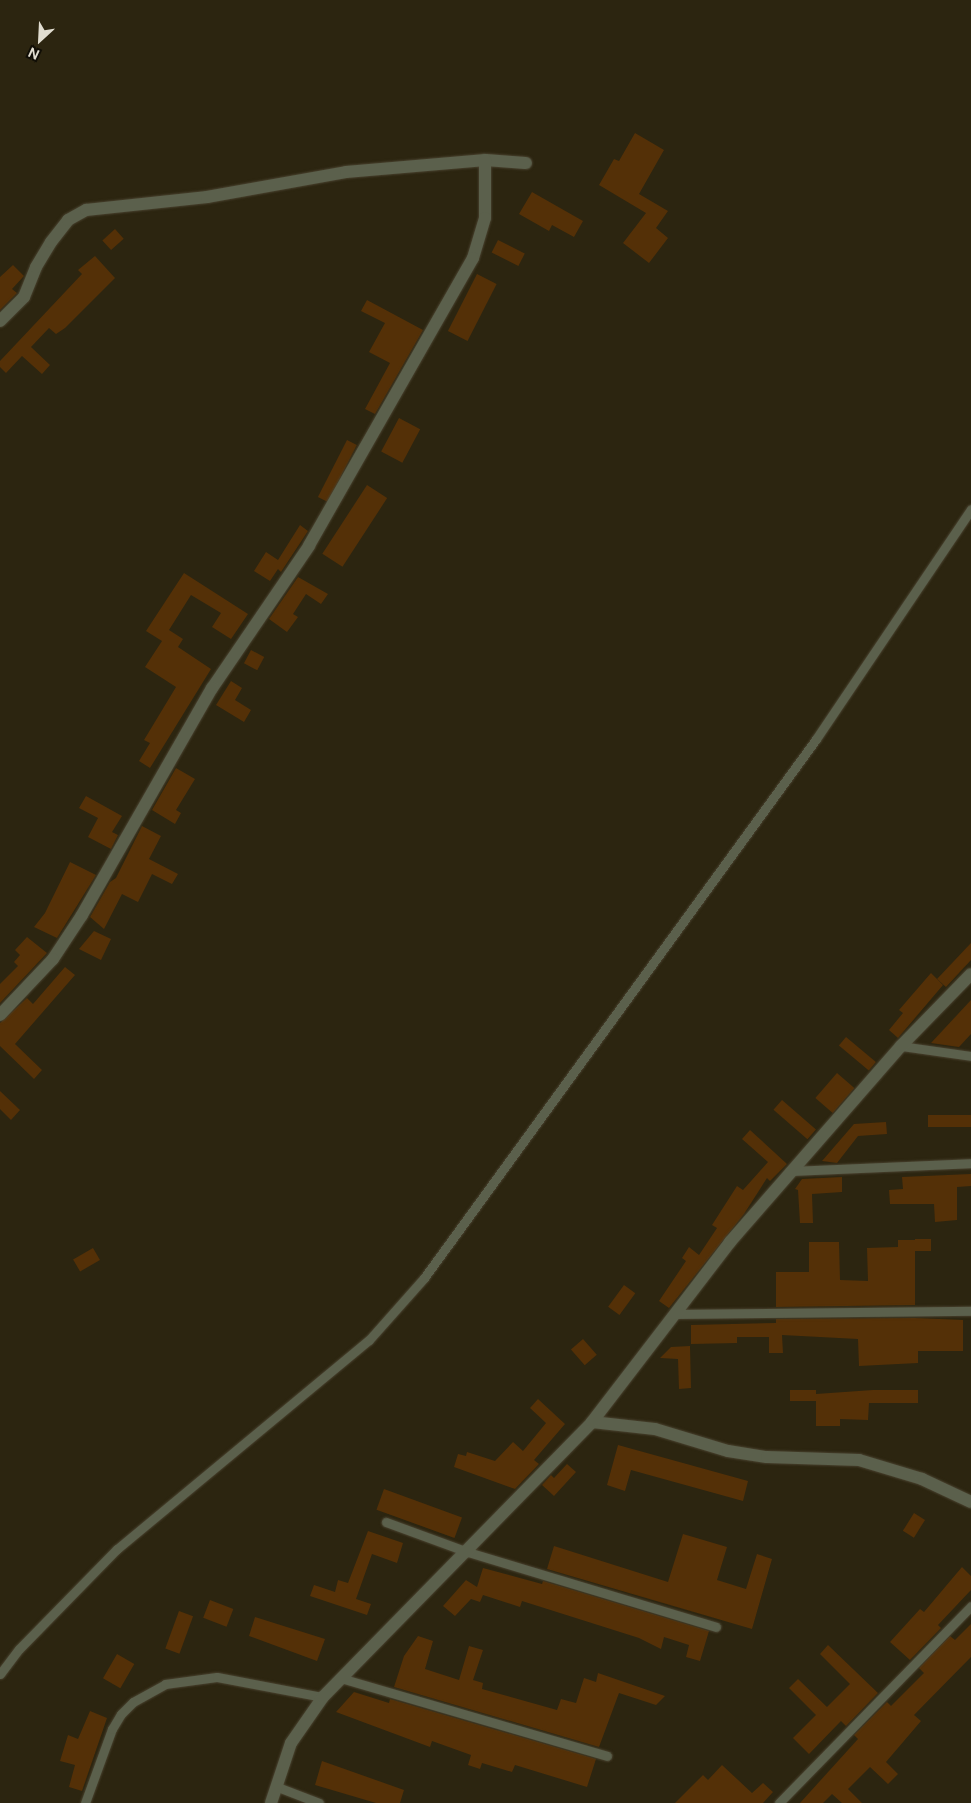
<!DOCTYPE html>
<html>
<head>
<meta charset="utf-8">
<style>
  body { margin:0 }
  #map { position:relative; width:971px; height:1803px; overflow:hidden; background:#2c2510; font-family:"DM Sans",sans-serif }
  div>[style] { position:absolute }
  .building>* { inset:0; background:#543007; transform-origin:0 0 }
  .roads { filter:drop-shadow(0 0 1px #49422f) drop-shadow(0 0 1px #49422f) }
  .lane>* { height:9px; margin:-4.5px; padding:0 4.5px; transform-origin:4.5px; border-radius:4.5px; background:#5b604c }
  .street>* { height:12px; margin:-6px; padding:0 6px; transform-origin:6px; border-radius:6px; background:#5b604c }
  span { translate:-50% -50%; white-space:nowrap; text-align:center; line-height:1.15; -webkit-text-stroke:5px #110e06; paint-order:stroke }
  .north { position:absolute; left:15px; top:15px; width:50px; height:50px; -webkit-text-stroke:4px #110e06; paint-order:stroke; rotate:205deg; font-size:14px; font-weight:700; line-height:20px; text-align:center; color:#e1ddd0 }
  .north::after { content:''; display:block; margin:auto; width:18px; height:22px; background:#e1ddd0; clip-path:polygon(50% 0,100% 100%,50% 72%,0 100%) }
</style>
</head>
<body>
<div id="map">
  <div class="building">
    <i style="clip-path:polygon(635px 133px,664px 150px,639px 194px,668px 211px,656px 228px,668px 238px,649px 263px,623px 243px,646px 213px,599px 185px,614px 159px,619px 161px)"></i>
    <i style="clip-path:polygon(532px 192px,583px 221px,574px 237px,552px 225px,549px 231px,519px 214px)"></i>
    <i style="left:115px;top:229px;width:13px;height:17px;rotate:48deg"></i>
    <i style="left:498px;top:240px;width:30px;height:14px;rotate:27deg"></i>
    <i style="clip-path:polygon(95px 256px,115px 278px,65px 328px,56px 334px,49px 328px,31px 347px,50px 365px,42px 374px,22px 356px,6px 373px,0 367px,0 361px,82px 274px,78px 270px)"></i>
    <i style="clip-path:polygon(13px 265px,24px 276px,12px 289px,17px 293px,0 310px,0 277px)"></i>
    <i style="left:477px;top:274px;width:22px;height:64px;rotate:27deg"></i>
    <i style="clip-path:polygon(367px 300px,423px 330px,375px 414px,365px 409px,390px 363px,369px 352px,385px 323px,361px 311px)"></i>
    <i style="left:399px;top:418px;width:24px;height:38px;rotate:28deg"></i>
    <i style="left:347px;top:440px;width:11px;height:64px;rotate:27deg"></i>
    <i style="left:367px;top:485px;width:24px;height:82px;rotate:33deg"></i>
    <i style="clip-path:polygon(300px 525px,308px 531px,281px 572px,278px 569px,270px 581px,254px 571px,266px 552px,278px 560px)"></i>
    <i style="clip-path:polygon(184px 573px,248px 614px,231px 639px,212px 627px,221px 613px,191px 595px,169px 630px,183px 639px,178px 647px,211px 669px,150px 768px,139px 761px,150px 743px,144px 740px,176px 687px,145px 667px,162px 641px,146px 631px)"></i>
    <i style="clip-path:polygon(298px 577px,328px 594px,321px 604px,306px 594px,293px 614px,298px 617px,287px 632px,269px 619px)"></i>
    <i style="left:251px;top:650px;width:15px;height:15px;rotate:28deg"></i>
    <i style="clip-path:polygon(231px 681px,242px 688px,235px 700px,251px 710px,244px 722px,216px 705px)"></i>
    <i style="clip-path:polygon(176px 768px,195px 779px,176px 810px,181px 813px,175px 824px,152px 810px)"></i>
    <i style="clip-path:polygon(86px 796px,122px 816px,112px 832px,118px 835px,111px 849px,88px 837px,98px 818px,79px 808px)"></i>
    <i style="clip-path:polygon(142px 826px,161px 836px,149px 859px,178px 874px,172px 884px,152px 874px,138px 902px,122px 894px,104px 929px,90px 917px,110px 882px,116px 878px)"></i>
    <i style="clip-path:polygon(70px 862px,96px 875px,57px 938px,34px 927px,45px 913px)"></i>
    <i style="clip-path:polygon(94px 931px,111px 939px,101px 960px,79px 949px)"></i>
    <i style="clip-path:polygon(27px 937px,47px 953px,0 1003px,0 984px,18px 966px,14px 962px,20px 955px,15px 950px)"></i>
    <i style="clip-path:polygon(971px 943px,971px 960px,946px 987px,937px 979px)"></i>
    <i style="clip-path:polygon(65px 967px,75px 975px,15px 1044px,42px 1070px,34px 1079px,0 1046px,0 1023px,27px 998px,33px 1004px)"></i>
    <i style="clip-path:polygon(931px 973px,943px 985px,898px 1038px,889px 1030px,903px 1013px,899px 1010px)"></i>
    <i style="clip-path:polygon(971px 1000px,971px 1034px,959px 1047px,931px 1043px)"></i>
    <i style="left:846px;top:1037px;width:39px;height:11px;rotate:40deg"></i>
    <i style="left:837px;top:1073px;width:23px;height:33px;rotate:41deg"></i>
    <i style="clip-path:polygon(0 1091px,20px 1110px,11px 1120px,0 1109px)"></i>
    <i style="left:782px;top:1100px;width:45px;height:13px;rotate:41deg"></i>
    <i style="left:971px;top:1115px;width:12px;height:43px;rotate:90deg"></i>
    <i style="clip-path:polygon(886px 1122px,887px 1134px,858px 1136px,837px 1163px,822px 1161px,854px 1124px)"></i>
    <i style="clip-path:polygon(750px 1130px,787px 1164px,770px 1181px,767px 1178px,744px 1214px,669px 1308px,659px 1301px,686px 1261px,682px 1258px,689px 1247px,699px 1255px,717px 1228px,712px 1225px,737px 1186px,743px 1190px,768px 1162px,742px 1139px)"></i>
    <i style="clip-path:polygon(971px 1174px,971px 1186px,957px 1187px,957px 1220px,935px 1222px,934px 1204px,890px 1204px,889px 1190px,903px 1189px,902px 1177px)"></i>
    <i style="clip-path:polygon(842px 1177px,842px 1192px,812px 1194px,813px 1223px,800px 1223px,798px 1190px,795px 1189px,802px 1179px)"></i>
    <i style="left:915px;top:1239px;width:16px;height:12px"></i>
    <i style="clip-path:polygon(898px 1240px,915px 1240px,915px 1305px,776px 1307px,776px 1272px,809px 1272px,809px 1242px,839px 1242px,840px 1280px,868px 1281px,867px 1248px,898px 1247px)"></i>
    <i style="left:93px;top:1248px;width:14px;height:23px;rotate:60deg"></i>
    <i style="left:624px;top:1285px;width:14px;height:27px;rotate:36deg"></i>
    <i style="clip-path:polygon(915px 1318px,963px 1320px,963px 1351px,918px 1351px,918px 1363px,859px 1366px,858px 1339px,782px 1335px,783px 1353px,769px 1353px,769px 1337px,737px 1337px,737px 1343px,691px 1344px,691px 1325px,776px 1323px,776px 1319px)"></i>
    <i style="left:583px;top:1339px;width:21px;height:16px;rotate:49deg"></i>
    <i style="clip-path:polygon(690px 1346px,691px 1388px,679px 1389px,678px 1359px,660px 1358px,671px 1347px)"></i>
    <i style="left:790px;top:1390px;width:26px;height:11px"></i>
    <i style="clip-path:polygon(873px 1390px,918px 1390px,918px 1403px,869px 1403px,868px 1420px,840px 1419px,840px 1426px,816px 1426px,816px 1394px)"></i>
    <i style="clip-path:polygon(538px 1399px,565px 1424px,534px 1460px,539px 1464px,515px 1489px,454px 1467px,458px 1454px,466px 1456px,467px 1452px,495px 1461px,513px 1442px,523px 1451px,546px 1423px,530px 1408px)"></i>
    <i style="clip-path:polygon(618px 1445px,748px 1481px,743px 1501px,631px 1470px,625px 1491px,607px 1485px)"></i>
    <i style="clip-path:polygon(567px 1464px,576px 1472px,554px 1496px,542px 1485px,551px 1475px,554px 1478px)"></i>
    <i style="left:384px;top:1489px;width:83px;height:22px;rotate:20deg"></i>
    <i style="left:914px;top:1513px;width:13px;height:21px;rotate:32deg"></i>
    <i style="clip-path:polygon(368px 1531px,403px 1543px,397px 1563px,372px 1554px,356px 1599px,371px 1604px,367px 1615px,310px 1596px,314px 1585px,335px 1592px,338px 1580px,348px 1583px)"></i>
    <i style="clip-path:polygon(683px 1534px,727px 1547px,717px 1580px,746px 1589px,757px 1554px,772px 1559px,752px 1629px,547px 1569px,554px 1546px,668px 1582px)"></i>
    <i style="clip-path:polygon(962px 1567px,971px 1576px,971px 1590px,938px 1625px,941px 1628px,910px 1660px,890px 1642px,920px 1609px,924px 1612px)"></i>
    <i style="clip-path:polygon(483px 1568px,542px 1584px,543px 1581px,709px 1631px,700px 1661px,686px 1657px,689px 1645px,664px 1637px,661px 1649px,639px 1638px,522px 1601px,520px 1607px,483px 1595px,480px 1602px,471px 1599px,455px 1616px,443px 1606px,466px 1580px,477px 1587px)"></i>
    <i style="left:210px;top:1600px;width:25px;height:19px;rotate:21deg"></i>
    <i style="left:179px;top:1611px;width:15px;height:40px;rotate:20deg"></i>
    <i style="clip-path:polygon(255px 1617px,325px 1639px,317px 1661px,249px 1636px)"></i>
    <i style="clip-path:polygon(971px 1624px,971px 1657px,914px 1715px,921px 1721px,886px 1762px,898px 1774px,888px 1784px,870px 1767px,848px 1789px,862px 1803px,842px 1803px,832px 1794px,823px 1803px,800px 1803px,858px 1739px,854px 1735px,887px 1702px,891px 1706px,924px 1673px,919px 1668px,950px 1636px,955px 1640px)"></i>
    <i style="clip-path:polygon(418px 1636px,433px 1641px,425px 1669px,459px 1680px,469px 1646px,483px 1650px,473px 1680px,483px 1683px,482px 1689px,557px 1710px,561px 1699px,576px 1703px,584px 1678px,596px 1682px,598px 1673px,665px 1696px,656px 1705px,619px 1693px,599px 1747px,394px 1687px,404px 1656px)"></i>
    <i style="clip-path:polygon(828px 1645px,878px 1693px,846px 1726px,841px 1721px,809px 1754px,793px 1738px,816px 1715px,789px 1688px,798px 1679px,827px 1707px,850px 1684px,820px 1654px)"></i>
    <i style="left:117px;top:1654px;width:20px;height:28px;rotate:30deg"></i>
    <i style="clip-path:polygon(354px 1692px,389px 1703px,390px 1699px,596px 1759px,587px 1787px,515px 1765px,512px 1772px,482px 1763px,480px 1769px,468px 1765px,471px 1755px,432px 1741px,430px 1747px,336px 1712px)"></i>
    <i style="clip-path:polygon(90px 1711px,107px 1718px,82px 1791px,69px 1787px,75px 1765px,60px 1761px,68px 1735px,78px 1739px)"></i>
    <i style="clip-path:polygon(322px 1761px,404px 1790px,400px 1803px,376px 1803px,315px 1785px)"></i>
    <i style="clip-path:polygon(722px 1765px,752px 1793px,763px 1783px,773px 1792px,763px 1803px,675px 1803px,703px 1775px,708px 1780px)"></i>
  </div>
  <div class="roads">
    <div class="lane">
      <i style="left:901px;top:1046px;width:71px;rotate:8.1deg"></i>
      <i style="left:790px;top:1171px;width:181px;rotate:-2.5deg"></i>
      <i style="left:677px;top:1314px;width:294px;rotate:-0.6deg"></i>
      <i style="left:386px;top:1522px;width:87px;rotate:20.1deg"></i>
      <i style="left:468px;top:1552px;width:259px;rotate:16.8deg"></i>
      <i style="left:0;top:1674px;width:31px;rotate:-53deg"></i>
      <i style="left:19px;top:1649px;width:140px;rotate:-45.6deg"></i>
      <i style="left:117px;top:1549px;width:327px;rotate:-39.7deg"></i>
      <i style="left:369px;top:1340px;width:83px;rotate:-48.4deg"></i>
      <i style="left:424px;top:1278px;width:666px;rotate:-53.97deg"></i>
      <i style="left:816px;top:739px;width:277px;rotate:-56deg"></i>
      <i style="left:344px;top:1679px;width:274px;rotate:16.3deg"></i>
      <i style="left:275px;top:1786px;width:47px;rotate:21.1deg"></i>
      <i style="left:85px;top:1803px;width:79px;rotate:-70deg"></i>
      <i style="left:112px;top:1729px;width:17px;rotate:-59deg"></i>
      <i style="left:121px;top:1714px;width:17px;rotate:-45deg"></i>
      <i style="left:133px;top:1702px;width:37px;rotate:-29deg"></i>
      <i style="left:165px;top:1684px;width:52px;rotate:-7.7deg"></i>
      <i style="left:217px;top:1677px;width:108px;rotate:10.7deg"></i>
      <i style="left:779px;top:1803px;width:275px;rotate:-45.7deg"></i>
    </div>
    <div class="street">
      <i style="left:485px;top:160px;width:41px;rotate:4.2deg"></i>
      <i style="left:0;top:321px;width:34px;rotate:-45deg"></i>
      <i style="left:24px;top:297px;width:32px;rotate:-68deg"></i>
      <i style="left:36px;top:267px;width:29px;rotate:-59deg"></i>
      <i style="left:51px;top:242px;width:28px;rotate:-52deg"></i>
      <i style="left:68px;top:220px;width:21px;rotate:-29deg"></i>
      <i style="left:86px;top:210px;width:122px;rotate:-6.1deg"></i>
      <i style="left:207px;top:197px;width:141px;rotate:-10.2deg"></i>
      <i style="left:346px;top:172px;width:140px;rotate:-4.9deg"></i>
      <i style="left:485px;top:160px;width:58px;rotate:90deg"></i>
      <i style="left:485px;top:218px;width:42px;rotate:106.7deg"></i>
      <i style="left:473px;top:258px;width:331px;rotate:119.7deg"></i>
      <i style="left:309px;top:546px;width:172px;rotate:124.3deg"></i>
      <i style="left:212px;top:688px;width:262px;rotate:119.8deg"></i>
      <i style="left:82px;top:915px;width:53px;rotate:123.4deg"></i>
      <i style="left:53px;top:959px;width:77px;rotate:133.4deg"></i>
      <i style="left:592px;top:1422px;width:63px;rotate:6.3deg"></i>
      <i style="left:655px;top:1429px;width:76px;rotate:16.8deg"></i>
      <i style="left:728px;top:1451px;width:39px;rotate:9deg"></i>
      <i style="left:767px;top:1457px;width:92px;rotate:1.9deg"></i>
      <i style="left:859px;top:1460px;width:66px;rotate:16.8deg"></i>
      <i style="left:922px;top:1479px;width:54px;rotate:25.1deg"></i>
      <i style="left:271px;top:1803px;width:63px;rotate:-71.6deg"></i>
      <i style="left:291px;top:1743px;width:56px;rotate:-55.2deg"></i>
      <i style="left:323px;top:1697px;width:385px;rotate:-45.6deg"></i>
      <i style="left:592px;top:1422px;width:227px;rotate:-52.5deg"></i>
      <i style="left:730px;top:1242px;width:260px;rotate:-48.9deg"></i>
      <i style="left:901px;top:1046px;width:100px;rotate:-45.8deg"></i>
    </div>
  </div>
  <div class="north">N</div>
</div>
</body>
</html>
